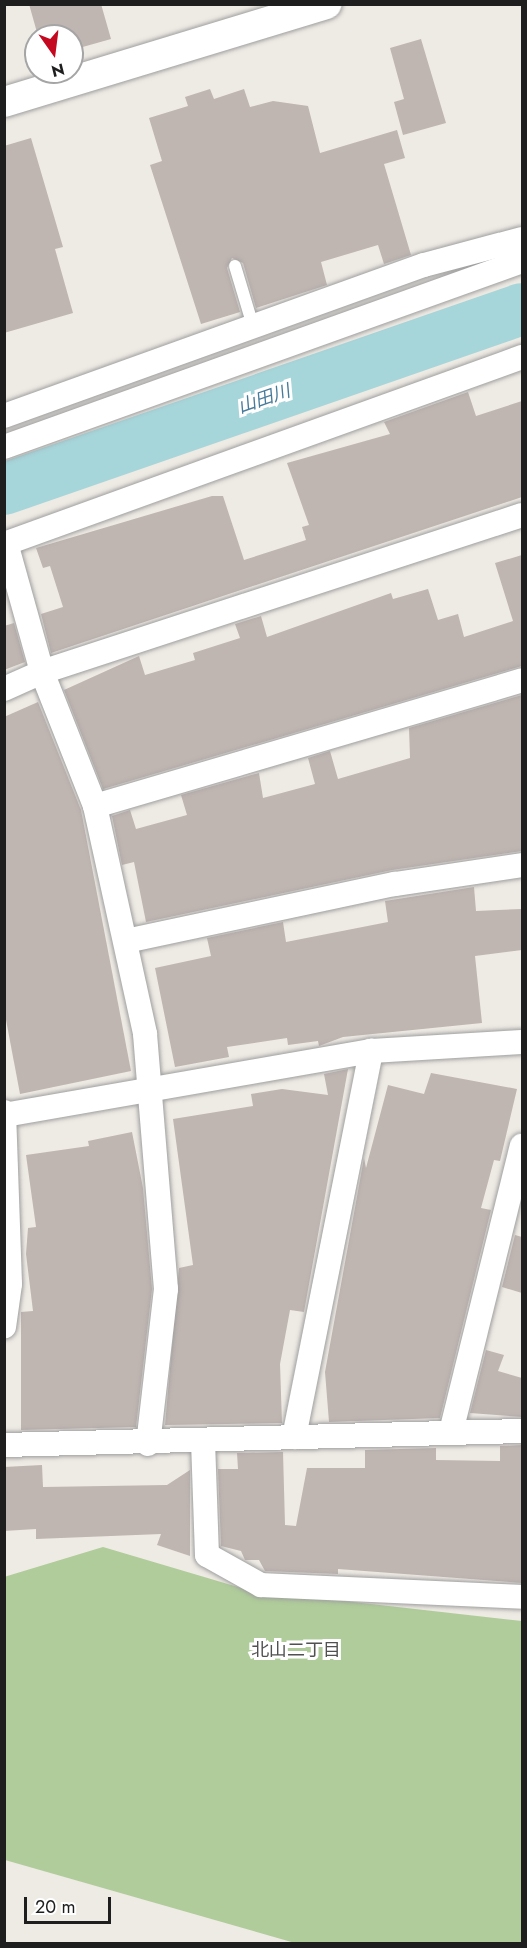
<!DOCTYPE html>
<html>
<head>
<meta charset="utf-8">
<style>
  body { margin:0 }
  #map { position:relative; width:527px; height:1948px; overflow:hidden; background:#eeeae4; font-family:Jost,"Noto Sans JP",sans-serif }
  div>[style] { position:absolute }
  .forest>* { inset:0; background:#afcc9a }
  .river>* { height:52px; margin:-26px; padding:0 26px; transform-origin:26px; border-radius:26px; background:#a6d5da }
  .building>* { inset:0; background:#bfb5b1 }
  .roads { filter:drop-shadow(0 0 2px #9f9f9f) drop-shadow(0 0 2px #9f9f9f) }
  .service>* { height:12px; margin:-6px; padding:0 6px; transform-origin:6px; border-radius:6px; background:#fff }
  .minor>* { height:24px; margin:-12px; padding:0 12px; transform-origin:12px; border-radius:12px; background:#fff }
  .tertiary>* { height:30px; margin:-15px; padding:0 15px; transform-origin:15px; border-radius:15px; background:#fff }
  span { translate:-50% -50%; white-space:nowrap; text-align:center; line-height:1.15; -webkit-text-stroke:6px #fff; paint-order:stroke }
  .water-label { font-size:18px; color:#487b9a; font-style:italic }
  .neighbourhood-label { font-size:18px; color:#515151 }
  .frame { position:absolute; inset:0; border:6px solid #1e1e1e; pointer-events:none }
  .north { position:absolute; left:24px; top:24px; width:60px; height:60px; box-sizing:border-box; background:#fff; border:2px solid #a5a5a5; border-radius:50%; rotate:166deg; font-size:16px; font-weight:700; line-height:24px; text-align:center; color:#1e1e1e }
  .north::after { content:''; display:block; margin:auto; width:21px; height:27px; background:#c30820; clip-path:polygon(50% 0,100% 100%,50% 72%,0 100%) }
  .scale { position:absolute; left:24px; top:1897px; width:87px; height:27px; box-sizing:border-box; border:3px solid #1e1e1e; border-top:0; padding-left:8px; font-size:18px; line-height:21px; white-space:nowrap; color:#1e1e1e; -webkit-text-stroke:4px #fff; paint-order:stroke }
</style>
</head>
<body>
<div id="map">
  <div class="forest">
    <i style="clip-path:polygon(103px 1547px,248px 1590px,522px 1621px,522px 1943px,295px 1943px,5px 1860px,4px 1577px)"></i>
  </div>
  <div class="river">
    <i style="left:4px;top:489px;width:548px;rotate:-19.16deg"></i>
  </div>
  <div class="building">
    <i style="clip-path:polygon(29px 4px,101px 4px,111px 39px,72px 50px,72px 36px,38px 36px)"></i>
    <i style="clip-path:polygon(421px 39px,446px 123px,403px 135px,394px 102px,404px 99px,390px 48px)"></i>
    <i style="clip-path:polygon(210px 89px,214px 99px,244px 89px,250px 107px,273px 101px,308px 106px,320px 153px,397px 130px,405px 158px,384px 164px,411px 255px,384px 264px,378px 245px,321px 262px,327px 285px,256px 308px,243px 263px,232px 258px,227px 268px,240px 312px,201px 324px,150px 165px,162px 161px,149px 118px,188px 106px,185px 97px)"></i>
    <i style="clip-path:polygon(31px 138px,63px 247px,55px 249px,73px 313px,4px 333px,4px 146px)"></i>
    <i style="clip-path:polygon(468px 392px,476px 416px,522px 401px,522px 497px,51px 653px,41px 614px,63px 607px,50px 566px,43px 568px,36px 548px,212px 496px,223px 496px,244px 560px,306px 540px,302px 527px,309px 525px,287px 463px,390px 434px,384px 422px)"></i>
    <i style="clip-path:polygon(522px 555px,522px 666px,103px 789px,64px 690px,139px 656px,145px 675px,195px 660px,193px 653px,240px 638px,235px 624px,261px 616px,267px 637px,391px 593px,393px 599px,428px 589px,438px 620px,458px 614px,464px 637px,513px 621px,495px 563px)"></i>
    <i style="clip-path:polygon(14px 623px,25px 662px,4px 670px,4px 626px)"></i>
    <i style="clip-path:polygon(522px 695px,522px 851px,392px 870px,146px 922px,134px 862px,122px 865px,112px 816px,130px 810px,136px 829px,187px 815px,181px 795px,259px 773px,263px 798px,315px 784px,308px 758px,330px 751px,338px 779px,410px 758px,409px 728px)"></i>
    <i style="clip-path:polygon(38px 702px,81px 810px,131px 1071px,20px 1094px,4px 1009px,4px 717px)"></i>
    <i style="clip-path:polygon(474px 887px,476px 911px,522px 909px,522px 950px,475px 956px,482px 1023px,343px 1037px,319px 1046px,318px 1041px,288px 1045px,287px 1038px,227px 1047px,229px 1057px,175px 1067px,155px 968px,211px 956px,207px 938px,283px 922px,286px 942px,388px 922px,385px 901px)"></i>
    <i style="clip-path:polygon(348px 1069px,304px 1312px,290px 1310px,280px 1364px,282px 1423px,165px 1425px,179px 1268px,193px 1265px,173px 1119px,253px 1106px,251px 1094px,282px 1089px,328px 1095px,324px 1074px)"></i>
    <i style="clip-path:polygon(431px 1073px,517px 1089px,500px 1161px,494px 1160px,481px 1208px,491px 1210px,440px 1418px,329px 1422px,325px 1372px,364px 1158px,366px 1168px,388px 1085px,424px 1094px)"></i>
    <i style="clip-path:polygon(132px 1132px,143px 1188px,152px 1289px,136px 1427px,21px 1430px,21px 1312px,33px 1311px,26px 1254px,28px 1228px,36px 1227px,26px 1155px,89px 1146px,88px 1141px)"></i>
    <i style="clip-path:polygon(515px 1235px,522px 1237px,522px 1293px,502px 1287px)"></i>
    <i style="clip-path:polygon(486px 1350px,504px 1355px,498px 1371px,522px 1378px,522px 1417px,470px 1413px)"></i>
    <i style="clip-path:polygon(522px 1445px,522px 1583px,338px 1569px,338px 1574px,265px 1571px,259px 1560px,245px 1560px,241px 1551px,221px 1546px,218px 1469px,238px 1469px,237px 1453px,283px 1452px,285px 1525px,296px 1526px,307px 1468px,365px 1468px,365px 1450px,436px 1448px,436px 1460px,500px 1461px,500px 1446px)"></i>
    <i style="clip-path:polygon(42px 1465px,43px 1487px,167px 1485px,190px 1470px,190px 1556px,157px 1545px,161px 1534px,36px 1539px,36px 1529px,4px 1531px,4px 1467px)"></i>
  </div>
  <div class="roads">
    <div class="service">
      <i style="left:235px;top:266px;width:63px;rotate:73.3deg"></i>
    </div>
    <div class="minor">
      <i style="left:4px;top:416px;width:446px;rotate:-19.8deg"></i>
      <i style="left:424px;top:265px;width:101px;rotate:-14.9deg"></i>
      <i style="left:4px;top:447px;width:550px;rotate:-19.75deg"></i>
      <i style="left:6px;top:543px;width:134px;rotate:74.4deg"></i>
      <i style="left:42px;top:672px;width:144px;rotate:68.4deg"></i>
      <i style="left:95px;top:806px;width:233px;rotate:77.6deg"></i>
      <i style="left:145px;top:1034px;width:256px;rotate:85.3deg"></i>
      <i style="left:166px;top:1289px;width:156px;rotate:96.6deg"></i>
      <i style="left:4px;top:544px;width:551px;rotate:-19.85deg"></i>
      <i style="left:4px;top:689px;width:42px;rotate:-24.1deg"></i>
      <i style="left:42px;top:672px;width:505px;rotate:-18.11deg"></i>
      <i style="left:95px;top:806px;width:445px;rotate:-16.4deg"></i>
      <i style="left:126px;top:941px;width:275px;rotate:-12deg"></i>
      <i style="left:395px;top:884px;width:128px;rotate:-8.5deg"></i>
      <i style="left:4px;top:1112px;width:172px;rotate:88deg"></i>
      <i style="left:10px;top:1284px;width:43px;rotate:97.9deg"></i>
      <i style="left:4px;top:1115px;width:373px;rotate:-9.9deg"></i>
      <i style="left:371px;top:1051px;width:151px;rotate:-3.4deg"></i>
      <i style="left:451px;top:1432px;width:295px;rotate:-76.1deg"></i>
      <i style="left:294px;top:1437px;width:394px;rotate:-78.7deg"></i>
      <i style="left:203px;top:1441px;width:114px;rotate:88deg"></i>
      <i style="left:207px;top:1555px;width:62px;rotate:29.1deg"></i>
      <i style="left:261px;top:1585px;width:261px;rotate:2.6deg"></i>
      <i style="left:4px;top:1445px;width:518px;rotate:-1.55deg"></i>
    </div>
    <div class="tertiary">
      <i style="left:4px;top:102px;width:337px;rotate:-16.9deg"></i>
    </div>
  </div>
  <div class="water-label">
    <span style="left:264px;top:399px;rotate:-19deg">山田川</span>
  </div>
  <div class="neighbourhood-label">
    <span style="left:296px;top:1650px">北山二丁目</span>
  </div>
  <div class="frame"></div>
  <div class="north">N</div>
  <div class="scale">20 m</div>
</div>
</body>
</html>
